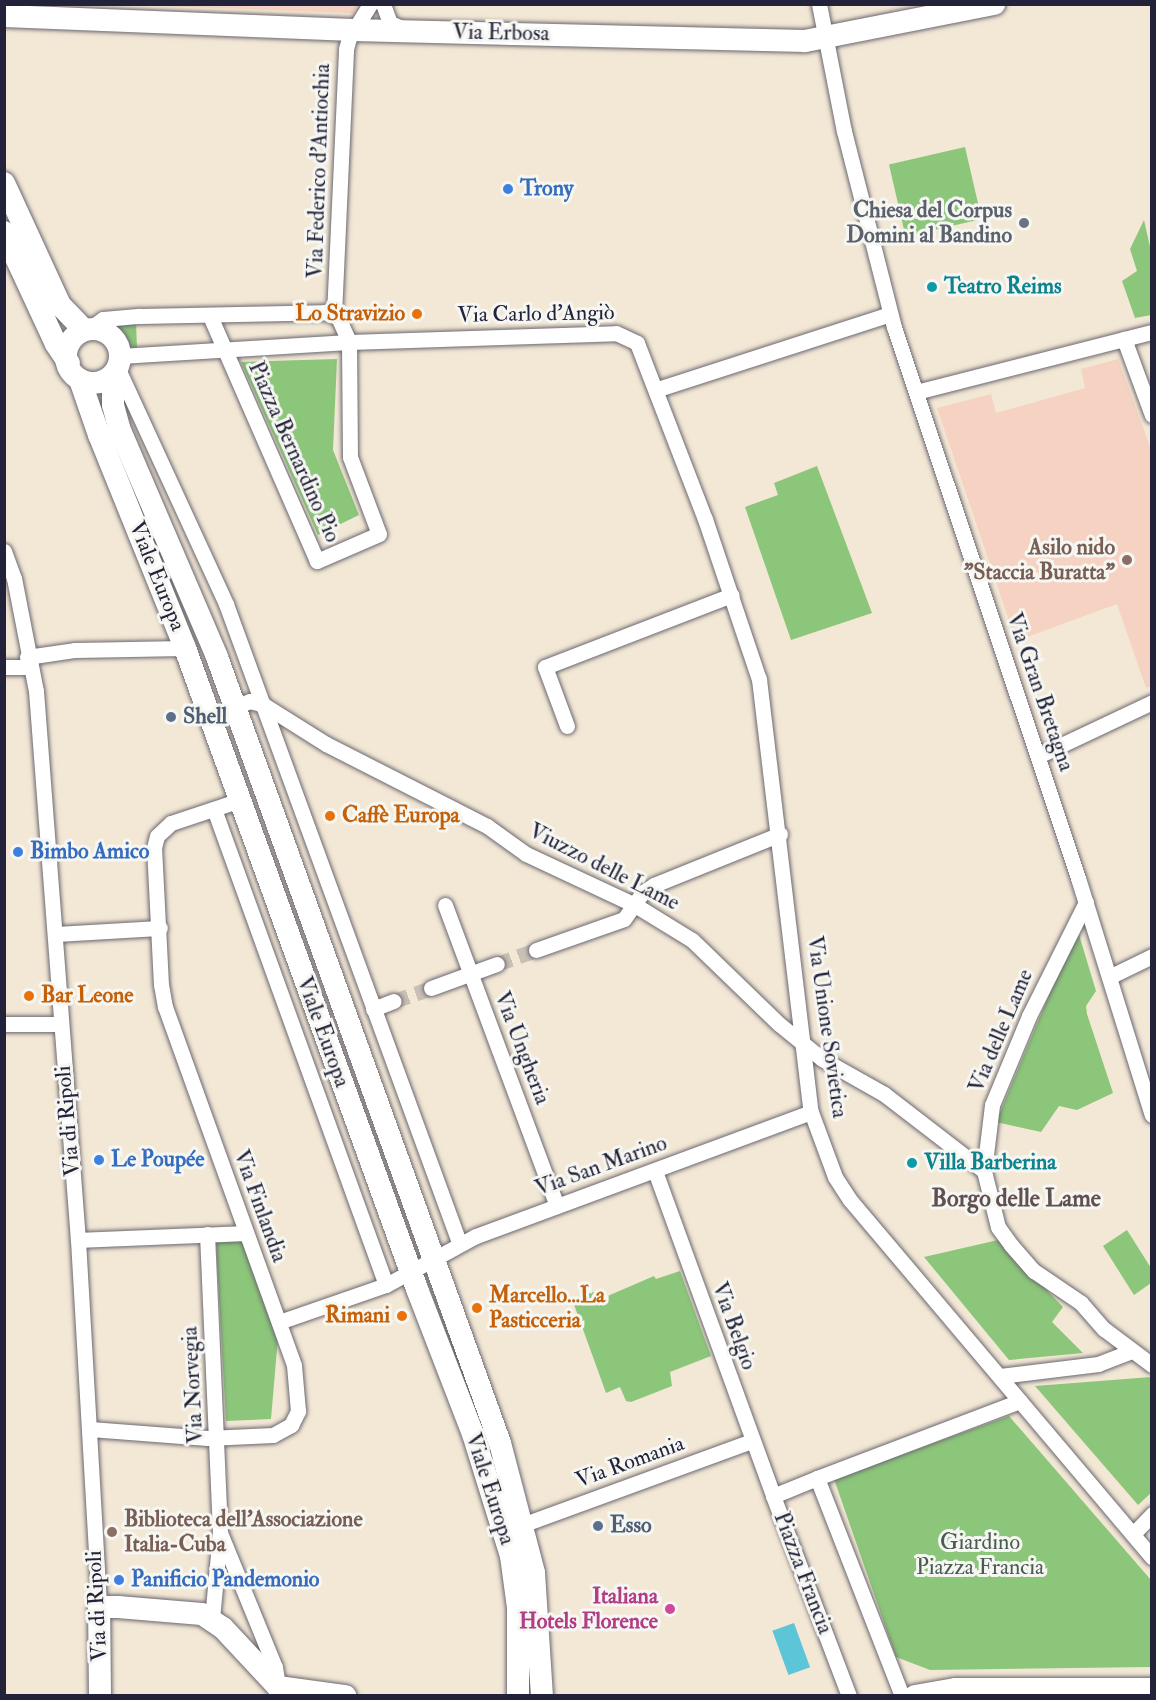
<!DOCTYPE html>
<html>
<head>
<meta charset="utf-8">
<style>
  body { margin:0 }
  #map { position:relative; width:1156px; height:1700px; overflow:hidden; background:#f3e8d5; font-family:"IM FELL Double Pica",serif }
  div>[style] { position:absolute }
  .built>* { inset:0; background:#f5d2c2 }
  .green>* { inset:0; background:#8cc67a; transform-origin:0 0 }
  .water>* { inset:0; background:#5cc5d7; transform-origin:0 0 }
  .street-tunnel>* { height:15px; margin-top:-7.5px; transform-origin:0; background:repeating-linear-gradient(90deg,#c9c0b6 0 15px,transparent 0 23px) }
  .roads { filter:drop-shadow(0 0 2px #6b6771) drop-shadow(0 0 2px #6b6771) }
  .street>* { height:15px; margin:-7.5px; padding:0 7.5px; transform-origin:7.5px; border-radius:7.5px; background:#fff }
  .secondary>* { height:22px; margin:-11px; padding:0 11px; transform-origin:11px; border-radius:11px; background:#fff }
  .secondary>.ring { margin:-11px; padding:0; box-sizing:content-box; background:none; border:22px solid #fff; border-radius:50% }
  .dots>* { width:16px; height:16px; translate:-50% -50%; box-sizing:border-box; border:3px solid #f6f6f2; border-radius:50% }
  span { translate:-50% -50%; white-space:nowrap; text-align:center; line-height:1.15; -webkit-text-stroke:6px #f6f6f2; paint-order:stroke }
  .street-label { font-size:22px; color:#22223b }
  .shop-label { font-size:22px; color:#366cbe; font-weight:700 }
  .left { translate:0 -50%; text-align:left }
  .worship-label { font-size:22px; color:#5b616d; font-weight:700 }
  .right { translate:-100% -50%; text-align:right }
  .culture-label { font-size:22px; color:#0d838f; font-weight:700 }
  .food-label { font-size:22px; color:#c56008; font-weight:700 }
  .education-label { font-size:22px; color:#785e54; font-weight:700 }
  .service-label { font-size:22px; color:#4e5e75; font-weight:700 }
  .park-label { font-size:22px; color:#475b51 }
  .hotel-label { font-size:22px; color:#b23c85; font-weight:700 }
  .neighbourhood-label { font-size:24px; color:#605052; font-weight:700 }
  .frame { position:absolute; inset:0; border:6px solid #22223b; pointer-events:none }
</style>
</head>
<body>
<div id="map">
  <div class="built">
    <i style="clip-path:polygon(132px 5px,357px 5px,353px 13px)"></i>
    <i style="clip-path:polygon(1118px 359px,1151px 449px,1152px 686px,1146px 688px,1117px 604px,1016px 641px,937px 408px,991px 394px,996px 413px,1085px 388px,1081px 369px)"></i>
  </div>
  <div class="green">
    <i style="left:965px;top:147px;width:74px;height:78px;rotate:77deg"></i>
    <i style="clip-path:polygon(1144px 220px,1151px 251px,1151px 315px,1135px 318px,1122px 281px,1137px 271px,1130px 249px)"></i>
    <i style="clip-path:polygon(110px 322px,136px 322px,137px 348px,129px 347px,125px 335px)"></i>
    <i style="clip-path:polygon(337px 359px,333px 450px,359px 515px,318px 535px,241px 362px)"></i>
    <i style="clip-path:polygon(817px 466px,872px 613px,791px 640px,745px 507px,778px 495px,774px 483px)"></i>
    <i style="clip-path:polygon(1077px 928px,1096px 991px,1086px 1006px,1087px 1014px,1113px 1093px,1077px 1110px,1059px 1106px,1041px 1132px,996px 1122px)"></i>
    <i style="clip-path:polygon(1127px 1230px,1151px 1268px,1151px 1283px,1134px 1295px,1103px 1246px)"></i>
    <i style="clip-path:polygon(242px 1240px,278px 1337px,271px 1419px,226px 1421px,216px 1241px)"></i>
    <i style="clip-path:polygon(998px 1240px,1063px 1307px,1052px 1322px,1083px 1353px,1009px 1360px,924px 1257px)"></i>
    <i style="clip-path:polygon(680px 1271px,711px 1356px,670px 1372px,672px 1386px,631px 1402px,626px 1401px,620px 1387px,606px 1393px,572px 1299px,600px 1290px,603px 1298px,654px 1276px,656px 1279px)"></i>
    <i style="clip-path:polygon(1151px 1377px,1151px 1493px,1138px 1505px,1035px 1386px)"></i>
    <i style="clip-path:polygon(1009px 1416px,1151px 1580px,1151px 1667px,930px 1670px,896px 1657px,834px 1479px)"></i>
  </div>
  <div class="water">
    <i style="left:794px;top:1623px;width:47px;height:23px;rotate:70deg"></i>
  </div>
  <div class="street-tunnel">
    <i style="left:497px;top:964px;width:41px;rotate:-19.7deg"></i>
    <i style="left:394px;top:1001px;width:39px;rotate:-19deg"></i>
  </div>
  <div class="roads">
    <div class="street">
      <i style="left:383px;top:4px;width:20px;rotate:70deg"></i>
      <i style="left:390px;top:23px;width:15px;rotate:23deg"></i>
      <i style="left:819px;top:4px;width:129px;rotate:78.9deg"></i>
      <i style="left:844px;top:131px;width:202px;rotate:75.7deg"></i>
      <i style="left:894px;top:327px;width:581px;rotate:71.53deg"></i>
      <i style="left:1078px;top:878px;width:248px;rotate:72.7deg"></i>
      <i style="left:334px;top:315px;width:266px;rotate:-87.4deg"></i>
      <i style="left:346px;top:49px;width:11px;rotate:-75deg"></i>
      <i style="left:349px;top:38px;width:40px;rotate:-58deg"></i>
      <i style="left:89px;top:329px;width:17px;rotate:-36deg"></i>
      <i style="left:103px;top:319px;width:37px;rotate:-5deg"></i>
      <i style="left:140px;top:316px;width:184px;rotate:-1.2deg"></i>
      <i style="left:324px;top:312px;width:15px;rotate:20deg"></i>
      <i style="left:338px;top:317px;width:27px;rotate:66deg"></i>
      <i style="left:349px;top:342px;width:115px;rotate:89.5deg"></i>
      <i style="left:350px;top:457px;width:82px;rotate:69.4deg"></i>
      <i style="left:379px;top:534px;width:68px;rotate:156.5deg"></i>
      <i style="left:317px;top:561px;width:267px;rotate:-113.6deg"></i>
      <i style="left:1124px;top:339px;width:81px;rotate:69.8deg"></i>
      <i style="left:120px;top:356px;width:229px;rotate:-3.5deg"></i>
      <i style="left:349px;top:342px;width:267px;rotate:-1.9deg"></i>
      <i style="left:616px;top:333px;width:23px;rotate:25deg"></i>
      <i style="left:637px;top:343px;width:189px;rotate:68.9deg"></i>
      <i style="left:705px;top:519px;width:169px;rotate:71.4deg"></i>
      <i style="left:759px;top:679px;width:436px;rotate:83.2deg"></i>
      <i style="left:811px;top:1112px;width:69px;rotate:69.7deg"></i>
      <i style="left:835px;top:1177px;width:27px;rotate:57deg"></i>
      <i style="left:850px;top:1200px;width:468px;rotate:49.8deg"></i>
      <i style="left:118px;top:369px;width:259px;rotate:65.3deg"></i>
      <i style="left:226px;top:604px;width:679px;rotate:69.94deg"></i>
      <i style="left:658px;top:389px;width:244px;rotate:-17.9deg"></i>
      <i style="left:916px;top:392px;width:244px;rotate:-14.3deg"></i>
      <i style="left:4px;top:551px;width:29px;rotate:70deg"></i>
      <i style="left:14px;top:578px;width:115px;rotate:79deg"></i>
      <i style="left:36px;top:691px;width:551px;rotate:85.63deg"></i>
      <i style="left:78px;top:1240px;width:368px;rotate:86.7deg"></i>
      <i style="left:27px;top:657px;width:49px;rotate:-8.3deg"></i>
      <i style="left:75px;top:650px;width:110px;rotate:-1deg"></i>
      <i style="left:4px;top:667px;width:26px"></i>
      <i style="left:235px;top:707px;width:16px;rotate:-22deg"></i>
      <i style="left:250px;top:701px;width:15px;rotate:16deg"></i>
      <i style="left:264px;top:705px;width:73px;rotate:32.2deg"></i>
      <i style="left:326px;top:744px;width:181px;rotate:27deg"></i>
      <i style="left:487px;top:826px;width:48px;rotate:35.7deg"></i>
      <i style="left:526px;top:854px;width:120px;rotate:25.1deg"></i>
      <i style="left:635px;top:905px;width:67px;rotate:31.6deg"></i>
      <i style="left:692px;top:940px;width:121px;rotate:44deg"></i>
      <i style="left:779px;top:1024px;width:55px;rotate:39.1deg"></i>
      <i style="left:822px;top:1059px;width:71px;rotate:29.4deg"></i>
      <i style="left:884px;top:1094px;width:126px;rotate:37.6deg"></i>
      <i style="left:567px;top:726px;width:63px;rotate:-110.4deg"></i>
      <i style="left:545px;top:667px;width:200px;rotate:-21.1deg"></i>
      <i style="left:1038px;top:756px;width:126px;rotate:-25.3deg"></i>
      <i style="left:214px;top:809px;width:506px;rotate:70.13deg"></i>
      <i style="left:1086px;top:902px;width:127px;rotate:116.6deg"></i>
      <i style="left:1029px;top:1016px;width:96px;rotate:112.6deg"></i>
      <i style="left:992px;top:1105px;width:66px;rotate:96.9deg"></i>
      <i style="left:984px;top:1171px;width:58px;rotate:76deg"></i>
      <i style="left:998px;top:1227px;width:22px;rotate:54deg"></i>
      <i style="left:1011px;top:1245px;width:35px;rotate:49deg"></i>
      <i style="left:1034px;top:1271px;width:57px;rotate:34.2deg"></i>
      <i style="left:1081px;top:1303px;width:35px;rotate:49deg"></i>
      <i style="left:1104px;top:1329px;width:60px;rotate:36.9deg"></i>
      <i style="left:445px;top:905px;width:321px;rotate:69.6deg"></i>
      <i style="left:55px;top:934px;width:105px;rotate:-3.3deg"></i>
      <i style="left:536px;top:950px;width:93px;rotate:-19.4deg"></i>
      <i style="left:624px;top:919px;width:33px;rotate:-55deg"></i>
      <i style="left:643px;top:892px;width:13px;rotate:-32deg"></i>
      <i style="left:654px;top:885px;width:136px;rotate:-22deg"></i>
      <i style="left:1109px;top:977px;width:48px;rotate:-26deg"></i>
      <i style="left:431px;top:988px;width:70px;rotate:-20deg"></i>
      <i style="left:373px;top:1009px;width:22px;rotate:-21deg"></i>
      <i style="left:4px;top:1024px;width:57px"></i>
      <i style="left:655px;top:1171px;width:346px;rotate:70deg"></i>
      <i style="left:207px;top:1234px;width:299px;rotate:87.5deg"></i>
      <i style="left:220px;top:1533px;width:86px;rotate:95.3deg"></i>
      <i style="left:78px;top:1240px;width:168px;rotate:-2.4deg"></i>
      <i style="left:279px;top:1322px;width:113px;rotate:-19.1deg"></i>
      <i style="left:386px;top:1285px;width:102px;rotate:-28.6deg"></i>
      <i style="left:476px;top:1236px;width:357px;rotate:-20.3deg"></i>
      <i style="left:1000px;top:1376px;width:99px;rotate:-7deg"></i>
      <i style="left:1098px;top:1364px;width:34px;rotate:-21deg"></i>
      <i style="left:90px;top:1429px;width:118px;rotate:4.4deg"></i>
      <i style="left:208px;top:1438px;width:65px;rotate:-2.6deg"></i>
      <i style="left:273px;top:1435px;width:21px;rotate:-29deg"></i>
      <i style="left:291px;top:1425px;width:16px;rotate:-63deg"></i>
      <i style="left:298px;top:1411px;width:46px;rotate:-95deg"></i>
      <i style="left:294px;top:1365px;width:381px;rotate:-109.8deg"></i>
      <i style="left:165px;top:1007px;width:22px;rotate:-100deg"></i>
      <i style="left:161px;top:985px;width:137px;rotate:-92.9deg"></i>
      <i style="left:154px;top:848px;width:12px;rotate:-76deg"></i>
      <i style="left:157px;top:836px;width:19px;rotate:-43deg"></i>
      <i style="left:171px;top:823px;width:73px;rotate:-18.4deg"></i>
      <i style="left:817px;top:1478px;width:217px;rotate:-20.8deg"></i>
      <i style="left:522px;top:1525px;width:245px;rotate:-20.1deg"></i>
      <i style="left:1133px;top:1534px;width:28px;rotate:-46deg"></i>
      <i style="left:221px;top:1535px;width:143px;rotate:67.8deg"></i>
      <i style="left:275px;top:1667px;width:20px;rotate:81deg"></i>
      <i style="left:849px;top:1696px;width:214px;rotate:-110.8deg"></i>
      <i style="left:773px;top:1496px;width:48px;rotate:-22.2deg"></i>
      <i style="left:817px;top:1478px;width:234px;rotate:68.7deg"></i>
    </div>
    <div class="secondary">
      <i style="left:4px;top:16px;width:349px;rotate:2.3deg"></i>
      <i style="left:353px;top:30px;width:452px;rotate:1.4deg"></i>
      <i style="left:805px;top:41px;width:193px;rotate:-11.1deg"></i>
      <i style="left:4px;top:183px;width:134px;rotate:65.3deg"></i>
      <i style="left:60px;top:305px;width:35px;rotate:46deg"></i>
      <i style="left:4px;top:232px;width:123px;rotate:65.1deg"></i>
      <i style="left:56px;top:344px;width:23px;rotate:56deg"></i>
      <i class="ring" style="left:66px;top:329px;width:32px;height:32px"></i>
      <i style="left:113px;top:376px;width:29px;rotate:90deg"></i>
      <i style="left:113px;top:405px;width:24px;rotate:75deg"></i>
      <i style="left:119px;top:428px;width:249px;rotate:66.8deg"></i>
      <i style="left:217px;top:657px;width:835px;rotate:70.2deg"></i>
      <i style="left:500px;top:1443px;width:134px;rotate:75.3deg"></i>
      <i style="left:534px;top:1573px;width:123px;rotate:86.3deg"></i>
      <i style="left:80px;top:380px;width:58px;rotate:70.9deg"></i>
      <i style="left:99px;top:435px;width:230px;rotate:68deg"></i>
      <i style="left:185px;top:648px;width:682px;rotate:70.1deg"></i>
      <i style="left:417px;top:1289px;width:155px;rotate:68.9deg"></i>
      <i style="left:473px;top:1434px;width:128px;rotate:72.7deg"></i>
      <i style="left:511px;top:1556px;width:52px;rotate:82.3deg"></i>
      <i style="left:518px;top:1608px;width:88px;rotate:90deg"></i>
      <i style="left:100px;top:1696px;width:89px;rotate:-90.6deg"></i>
      <i style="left:99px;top:1607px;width:19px"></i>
      <i style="left:118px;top:1607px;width:84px;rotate:4.8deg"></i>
      <i style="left:202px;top:1614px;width:25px;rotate:34deg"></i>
      <i style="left:223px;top:1628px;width:81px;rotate:47deg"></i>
      <i style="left:278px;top:1687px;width:68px;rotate:7.7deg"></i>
      <i style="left:915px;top:1696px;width:42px;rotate:-9.7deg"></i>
      <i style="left:956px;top:1689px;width:196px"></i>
    </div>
  </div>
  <div class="dots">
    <i style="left:508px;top:189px;background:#3f7fe0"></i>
    <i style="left:1024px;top:223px;background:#6b7280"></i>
    <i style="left:932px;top:287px;background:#0f9aa8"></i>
    <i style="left:417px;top:314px;background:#e8710a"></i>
    <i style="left:1127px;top:560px;background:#8d6e63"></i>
    <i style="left:171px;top:717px;background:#5c6f8a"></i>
    <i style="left:330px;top:816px;background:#e8710a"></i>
    <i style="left:18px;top:852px;background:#3f7fe0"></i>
    <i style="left:29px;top:996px;background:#e8710a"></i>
    <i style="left:99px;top:1160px;background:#3f7fe0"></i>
    <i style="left:912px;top:1163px;background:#0f9aa8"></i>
    <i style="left:477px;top:1308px;background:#e8710a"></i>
    <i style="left:402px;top:1316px;background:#e8710a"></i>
    <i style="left:598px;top:1526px;background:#5c6f8a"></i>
    <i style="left:112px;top:1532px;background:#8d6e63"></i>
    <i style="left:119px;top:1580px;background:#3f7fe0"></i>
    <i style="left:670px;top:1609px;background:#d1479c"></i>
  </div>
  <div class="street-label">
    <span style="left:501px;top:33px;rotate:1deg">Via Erbosa</span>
    <span style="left:319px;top:171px;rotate:-88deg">Via Federico d'Antiochia</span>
    <span style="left:536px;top:314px;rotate:-1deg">Via Carlo d'Angiò</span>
    <span style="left:294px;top:452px;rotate:66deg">Piazza Bernardino Pio</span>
    <span style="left:157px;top:576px;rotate:68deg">Viale Europa</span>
    <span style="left:1040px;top:692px;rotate:71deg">Via Gran Bretagna</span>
    <span style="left:604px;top:867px;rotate:27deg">Viuzzo delle Lame</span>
    <span style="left:827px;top:1027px;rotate:82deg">Via Unione Sovietica</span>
    <span style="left:1001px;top:1031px;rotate:-67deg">Via delle Lame</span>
    <span style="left:323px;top:1032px;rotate:70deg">Viale Europa</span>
    <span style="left:522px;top:1048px;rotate:69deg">Via Ungheria</span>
    <span style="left:68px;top:1121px;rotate:-95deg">Via di Ripoli</span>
    <span style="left:601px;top:1166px;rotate:-20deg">Via San Marino</span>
    <span style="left:260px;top:1206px;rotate:70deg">Via Finlandia</span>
    <span style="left:734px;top:1326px;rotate:70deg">Via Belgio</span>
    <span style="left:193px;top:1385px;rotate:-93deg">Via Norvegia</span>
    <span style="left:630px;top:1462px;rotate:-20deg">Via Romania</span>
    <span style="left:490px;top:1489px;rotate:72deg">Viale Europa</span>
    <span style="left:803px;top:1573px;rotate:69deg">Piazza Francia</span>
    <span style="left:97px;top:1606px;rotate:-93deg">Via di Ripoli</span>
  </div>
  <div class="shop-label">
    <span class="left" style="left:520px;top:189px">Trony</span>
    <span class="left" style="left:30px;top:852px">Bimbo Amico</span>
    <span class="left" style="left:111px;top:1160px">Le Poupée</span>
    <span class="left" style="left:131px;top:1580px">Panificio Pandemonio</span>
  </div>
  <div class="worship-label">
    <span class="right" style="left:1012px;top:223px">Chiesa del Corpus<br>Domini al Bandino</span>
  </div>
  <div class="culture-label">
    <span class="left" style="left:944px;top:287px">Teatro Reims</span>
    <span class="left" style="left:924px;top:1163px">Villa Barberina</span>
  </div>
  <div class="food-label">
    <span class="right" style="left:405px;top:314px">Lo Stravizio</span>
    <span class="left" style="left:342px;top:816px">Caffè Europa</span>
    <span class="left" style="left:41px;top:996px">Bar Leone</span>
    <span class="left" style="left:489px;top:1308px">Marcello...La<br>Pasticceria</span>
    <span class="right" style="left:390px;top:1316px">Rimani</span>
  </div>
  <div class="education-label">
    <span class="right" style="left:1115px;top:560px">Asilo nido<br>"Staccia Buratta"</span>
    <span class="left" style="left:124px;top:1532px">Biblioteca dell'Associazione<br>Italia-Cuba</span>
  </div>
  <div class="service-label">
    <span class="left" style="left:183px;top:717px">Shell</span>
    <span class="left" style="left:610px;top:1526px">Esso</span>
  </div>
  <div class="park-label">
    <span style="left:980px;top:1555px">Giardino<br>Piazza Francia</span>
  </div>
  <div class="hotel-label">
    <span class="right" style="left:658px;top:1609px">Italiana<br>Hotels Florence</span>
  </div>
  <div class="neighbourhood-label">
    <span style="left:1016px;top:1199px">Borgo delle Lame</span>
  </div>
  <div class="frame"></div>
</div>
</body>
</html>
